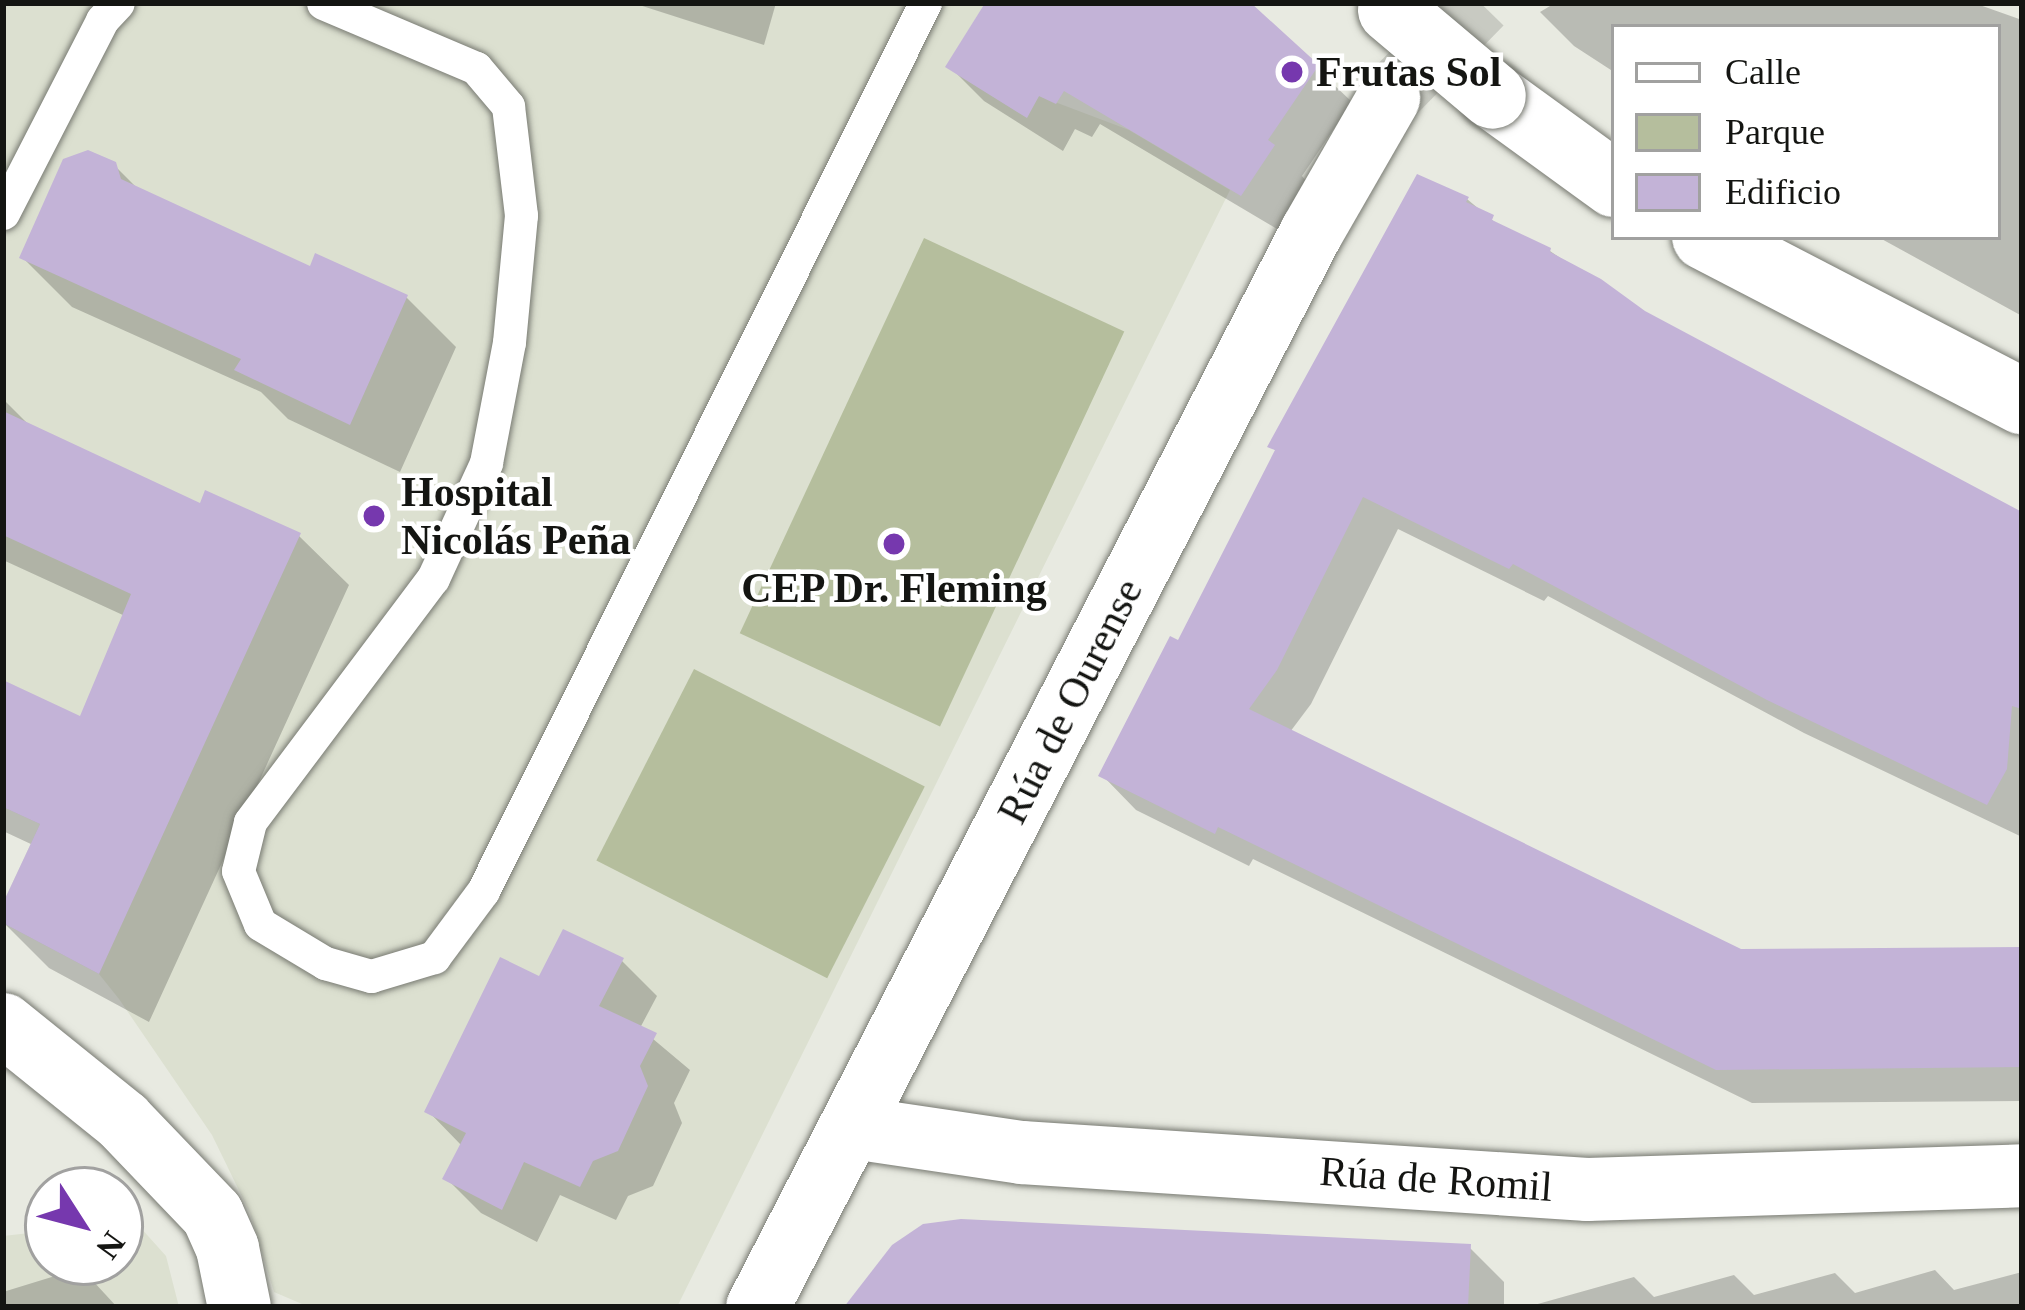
<!DOCTYPE html>
<html>
<head>
<meta charset="utf-8">
<style>
  body { margin:0 }
  #map { position:relative; width:2025px; height:1310px; overflow:hidden; background:#e8eae1; font-family:"Times New Roman",serif }
  div>[style] { position:absolute }
  .built>* { inset:0; background:#dce0d0 }
  .green>* { inset:0; background:#b5be9d; transform-origin:0 0 }
  .shadow>* { inset:0; background:#0003 }
  .building>* { inset:0; background:#c3b3d7 }
  .minor-tunnel>* { height:63px; margin-top:-31.5px; transform-origin:0; background:repeating-linear-gradient(90deg,#c8cac2 0 63px,transparent 0 95px) }
  .roads { filter:drop-shadow(0 0 3px #787a72) drop-shadow(0 0 3px #787a72) }
  .service>* { height:33px; margin:-16.5px; padding:0 16.5px; transform-origin:16.5px; border-radius:16.5px; background:#fff }
  .minor>* { height:63px; margin:-31.5px; padding:0 31.5px; transform-origin:31.5px; border-radius:31.5px; background:#fff }
  .secondary>* { height:66px; margin:-33px; padding:0 33px; transform-origin:33px; border-radius:33px; background:#fff }
  .bridges { filter:drop-shadow(0 0 3px #787a72) drop-shadow(0 0 3px #787a72) }
  .secondary-bridge>* { height:66px; margin:-33px; padding:0 33px; transform-origin:33px; border-radius:33px; background:#fff }
  .dots>* { width:33px; height:33px; translate:-50% -50%; box-sizing:border-box; border:6px solid #fff; border-radius:50% }
  span { translate:-50% -50%; white-space:nowrap; text-align:center; line-height:1.15; -webkit-text-stroke:9px #fff; paint-order:stroke }
  .poi-label { font-size:42px; color:#141512; font-weight:700 }
  .left { translate:0 -50%; text-align:left }
  .street-label { font-size:42px; color:#141512 }
  .frame { position:absolute; inset:0; border:6px solid #141512; pointer-events:none }
  .legend { position:absolute; left:1611px; top:24px; width:390px; height:216px; box-sizing:border-box; background:#fff; border:3px solid #a1a1a0; margin:0; padding:15px 21px; list-style:none; font-size:36px; color:#141512 }
  .legend li { display:flex; align-items:center; gap:24px; height:60px }
  .legend b { width:60px; border:3px solid #a1a1a0 }
  .north { position:absolute; left:24px; top:1166px; width:120px; height:120px; box-sizing:border-box; background:#fff; border:3px solid #a1a1a0; border-radius:50%; rotate:126deg; font-size:33px; font-weight:700; line-height:48px; text-align:center; color:#141512 }
  .north::after { content:''; display:block; margin:auto; width:42px; height:54px; background:#7638ae; clip-path:polygon(50% 0,100% 100%,50% 72%,0 100%) }
</style>
</head>
<body>
<div id="map">
  <div class="built">
    <i style="clip-path:polygon(3px 3px,985px 3px,946px 67px,1026px 117px,1039px 96px,1129px 130px,1230px 190px,677px 1307px,309px 1307px,274px 1292px,250px 1213px,212px 1135px,119px 999px,99px 974px,3px 923px,3px 903px,40px 824px,3px 807px)"></i>
    <i style="clip-path:polygon(120px 1195px,137px 1208px,131px 1217px,166px 1256px,179px 1307px,3px 1307px,3px 1236px,48px 1231px,48px 1262px,120px 1262px)"></i>
  </div>
  <div class="green">
    <i style="left:924px;top:238px;width:221px;height:436px;rotate:25deg"></i>
    <i style="left:694px;top:669px;width:259px;height:215px;rotate:27deg"></i>
  </div>
  <div class="shadow">
    <i style="clip-path:polygon(633px 3px,776px 3px,764px 45px)"></i>
    <i style="clip-path:polygon(988px 3px,1248px 3px,1352px 102px,1302px 176px,1308px 183px,1277px 229px,1100px 124px,1092px 137px,1075px 129px,1063px 151px,984px 101px,949px 66px)"></i>
    <i style="clip-path:polygon(1555px 3px,1974px 3px,2022px 20px,2022px 316px,1878px 237px,1998px 237px,1998px 27px,1614px 27px,1614px 72px,1574px 46px,1540px 12px)"></i>
    <i style="clip-path:polygon(114px 165px,141px 192px,312px 270px,406px 297px,456px 347px,400px 472px,288px 419px,261px 392px,72px 307px,22px 257px)"></i>
    <i style="clip-path:polygon(1467px 199px,1503px 229px,1550px 251px,1643px 314px,2022px 515px,2022px 837px,1804px 733px,1548px 596px,1544px 601px,1398px 529px,1311px 704px,1290px 732px,1740px 952px,2022px 950px,2022px 1101px,1752px 1103px,1253px 859px,1249px 866px,1136px 810px,1102px 775px,1180px 644px,1277px 452px,1271px 446px)"></i>
    <i style="clip-path:polygon(3px 399px,31px 427px,202px 507px,299px 536px,349px 585px,149px 1022px,49px 968px,3px 922px,3px 910px,33px 845px,3px 831px,3px 684px,82px 720px,125px 616px,3px 560px)"></i>
    <i style="clip-path:polygon(622px 961px,657px 996px,640px 1028px,690px 1070px,674px 1103px,682px 1123px,653px 1186px,628px 1196px,616px 1220px,560px 1195px,537px 1242px,481px 1213px,446px 1178px,462px 1146px,428px 1111px,541px 980px)"></i>
    <i style="clip-path:polygon(1469px 1247px,1504px 1282px,1504px 1307px,856px 1307px)"></i>
    <i style="clip-path:polygon(81px 1268px,117px 1307px,3px 1307px,3px 1292px)"></i>
    <i style="clip-path:polygon(1935px 1270px,1954px 1290px,2022px 1272px,2022px 1307px,1527px 1307px,1634px 1277px,1654px 1297px,1734px 1275px,1754px 1295px,1835px 1273px,1855px 1293px)"></i>
  </div>
  <div class="building">
    <i style="clip-path:polygon(985px 3px,1251px 3px,1319px 65px,1268px 140px,1275px 145px,1241px 196px,1064px 91px,1056px 104px,1039px 96px,1027px 118px,945px 67px)"></i>
    <i style="clip-path:polygon(88px 150px,116px 162px,121px 179px,310px 266px,315px 253px,408px 295px,350px 425px,234px 370px,241px 359px,19px 258px,63px 159px)"></i>
    <i style="clip-path:polygon(1417px 174px,1469px 197px,1466px 202px,1494px 215px,1492px 220px,1551px 248px,1550px 252px,1601px 279px,1645px 311px,2022px 512px,2022px 709px,2012px 706px,2007px 769px,1987px 805px,1767px 700px,1513px 564px,1509px 569px,1363px 497px,1277px 670px,1249px 709px,1741px 949px,2022px 947px,2022px 1067px,1716px 1070px,1218px 827px,1215px 834px,1098px 776px,1170px 636px,1178px 640px,1275px 450px,1267px 447px)"></i>
    <i style="clip-path:polygon(3px 411px,200px 503px,205px 490px,301px 533px,99px 974px,3px 923px,3px 903px,40px 824px,3px 807px,3px 680px,80px 716px,131px 594px,3px 535px)"></i>
    <i style="clip-path:polygon(563px 929px,624px 958px,599px 1006px,657px 1033px,640px 1066px,648px 1086px,618px 1151px,593px 1161px,580px 1187px,524px 1162px,502px 1210px,442px 1179px,466px 1133px,424px 1112px,500px 957px,539px 976px)"></i>
    <i style="clip-path:polygon(961px 1219px,1471px 1244px,1468px 1307px,844px 1307px,892px 1245px,923px 1224px)"></i>
  </div>
  <div class="minor-tunnel">
    <i style="left:1388px;top:98px;width:133px;rotate:-45.6deg"></i>
  </div>
  <div class="roads">
    <div class="service">
      <i style="left:323px;top:3px;width:166px;rotate:23deg"></i>
      <i style="left:476px;top:68px;width:50px;rotate:49.9deg"></i>
      <i style="left:508px;top:106px;width:110px;rotate:83.2deg"></i>
      <i style="left:521px;top:215px;width:128px;rotate:95.4deg"></i>
      <i style="left:509px;top:342px;width:123px;rotate:100.8deg"></i>
      <i style="left:486px;top:463px;width:127px;rotate:114.7deg"></i>
      <i style="left:433px;top:578px;width:305px;rotate:126.9deg"></i>
      <i style="left:250px;top:822px;width:50px;rotate:103.8deg"></i>
      <i style="left:238px;top:871px;width:57px;rotate:67.5deg"></i>
      <i style="left:260px;top:924px;width:76px;rotate:31deg"></i>
      <i style="left:325px;top:963px;width:48px;rotate:15.8deg"></i>
      <i style="left:371px;top:976px;width:66px;rotate:-16.8deg"></i>
      <i style="left:434px;top:957px;width:82px;rotate:-53.4deg"></i>
      <i style="left:483px;top:891px;width:992px;rotate:-63.54deg"></i>
      <i style="left:3px;top:213px;width:217px;rotate:-62.8deg"></i>
      <i style="left:102px;top:20px;width:23px;rotate:-47deg"></i>
    </div>
    <div class="minor">
      <i style="left:3px;top:1024px;width:153px;rotate:38.9deg"></i>
      <i style="left:122px;top:1120px;width:130px;rotate:46.2deg"></i>
      <i style="left:212px;top:1214px;width:37px;rotate:66deg"></i>
      <i style="left:227px;top:1248px;width:60px;rotate:78.5deg"></i>
      <i style="left:852px;top:1127px;width:171px;rotate:8.4deg"></i>
      <i style="left:1021px;top:1152px;width:567px;rotate:3.74deg"></i>
      <i style="left:1587px;top:1189px;width:435px;rotate:-1.8deg"></i>
      <i style="left:757px;top:1307px;width:1209px;rotate:-62.74deg"></i>
      <i style="left:1311px;top:232px;width:155px;rotate:-60.1deg"></i>
    </div>
    <div class="secondary">
      <i style="left:1493px;top:96px;width:150px;rotate:36deg"></i>
      <i style="left:1705px;top:237px;width:357px;rotate:27.4deg"></i>
    </div>
  </div>
  <div class="bridges">
    <div class="secondary-bridge">
      <i style="left:1391px;top:10px;width:133px;rotate:40.1deg"></i>
    </div>
  </div>
  <div class="dots">
    <i style="left:1292px;top:72px;background:#7638ae"></i>
    <i style="left:374px;top:516px;background:#7638ae"></i>
    <i style="left:894px;top:544px;background:#7638ae"></i>
  </div>
  <div class="poi-label">
    <span class="left" style="left:1316px;top:72px">Frutas Sol</span>
    <span class="left" style="left:401px;top:516px">Hospital<br>Nicolás Peña</span>
    <span style="left:894px;top:588px">CEP Dr. Fleming</span>
  </div>
  <div class="street-label">
    <span style="left:1070px;top:701px;rotate:-63deg">Rúa de Ourense</span>
    <span style="left:1436px;top:1179px;rotate:4deg">Rúa de Romil</span>
  </div>
  <div class="frame"></div>
  <ul class="legend">
  <li><b style="height:15px;background:#fff"></b>Calle</li>
  <li><b style="height:33px;background:#b5be9d"></b>Parque</li>
  <li><b style="height:33px;background:#c3b3d7"></b>Edificio</li>
  </ul>
  <div class="north">N</div>
</div>
</body>
</html>
